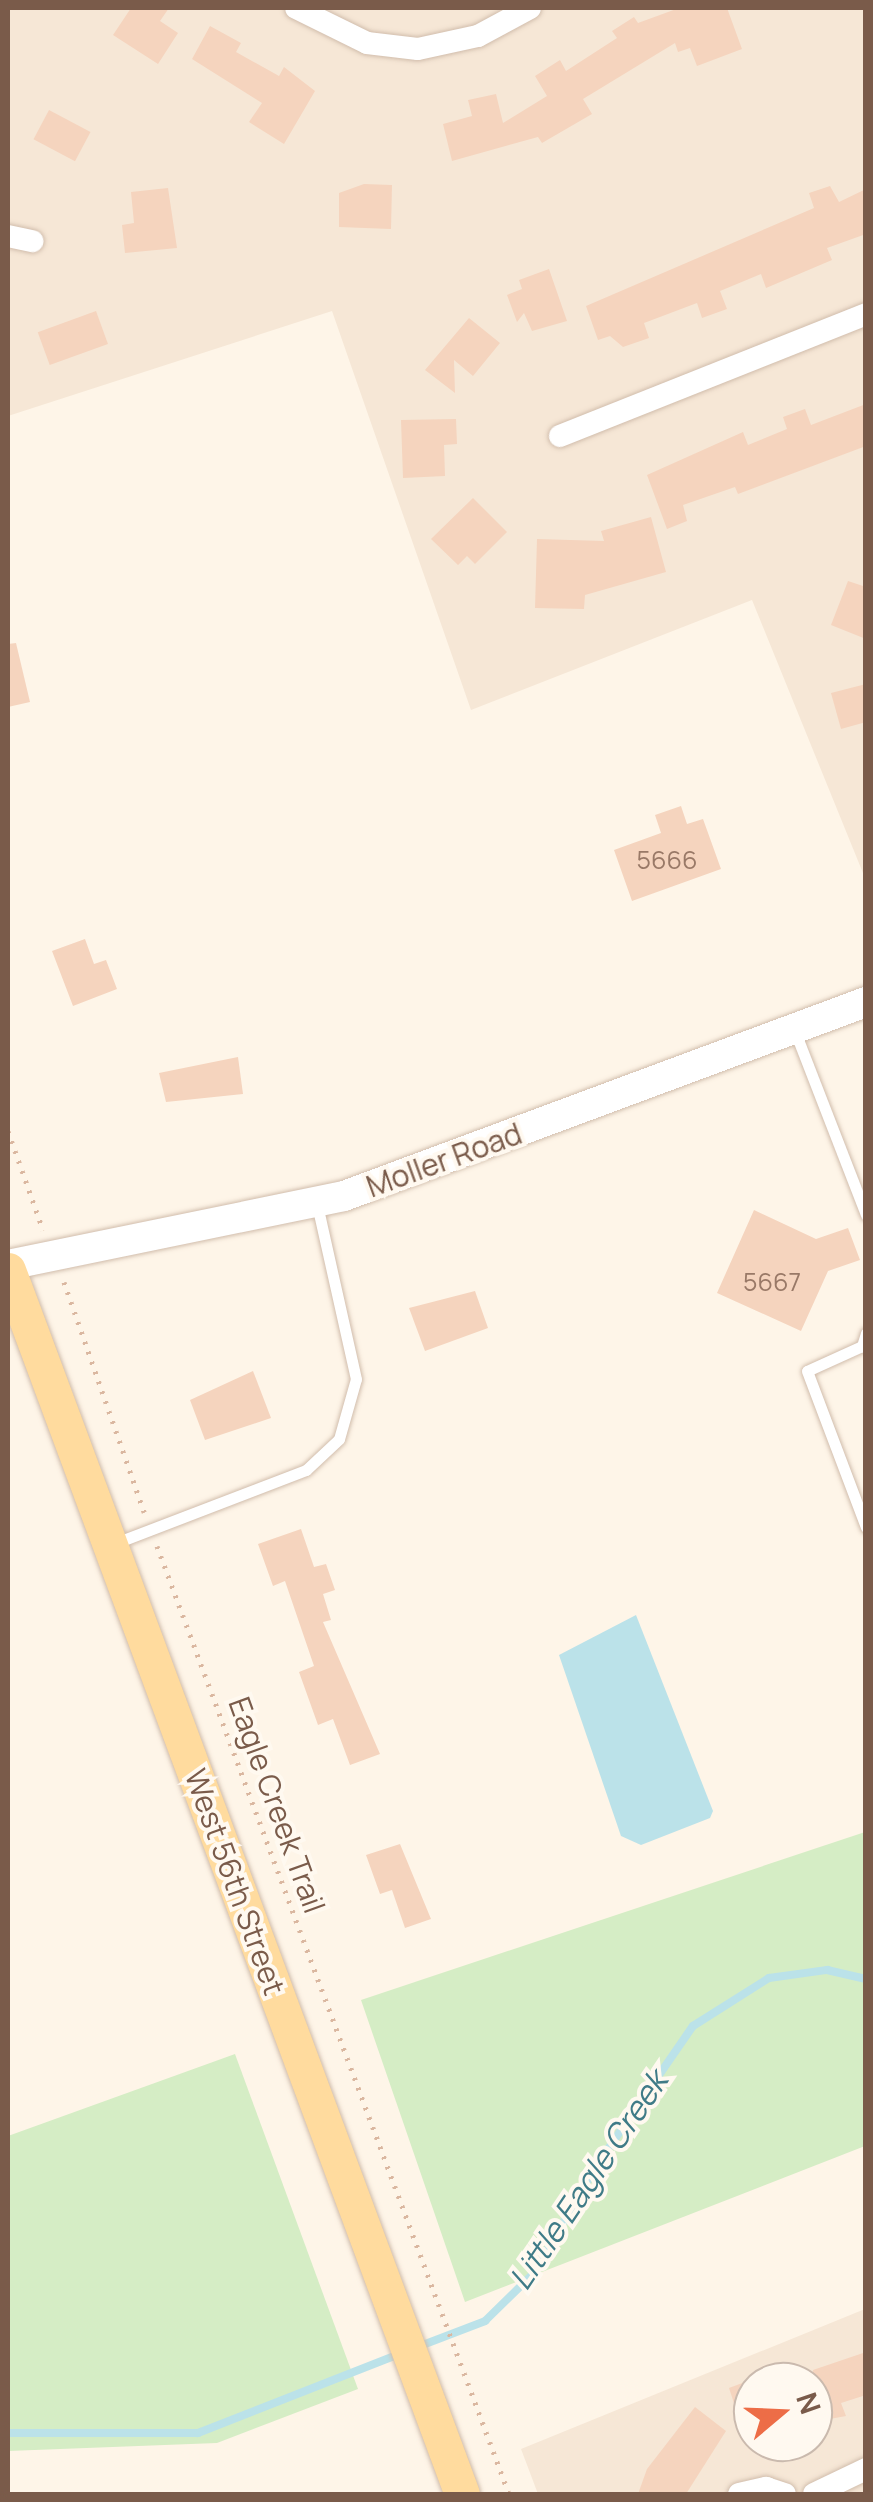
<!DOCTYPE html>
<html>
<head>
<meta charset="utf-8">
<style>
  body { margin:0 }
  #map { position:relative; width:873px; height:2502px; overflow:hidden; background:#fef5e8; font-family:Manrope,sans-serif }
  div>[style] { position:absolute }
  .residential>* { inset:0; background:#f6e7d6 }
  .green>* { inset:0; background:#d5edc5 }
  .water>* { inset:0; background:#bbe2e9 }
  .stream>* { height:8px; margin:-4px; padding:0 4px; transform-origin:4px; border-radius:4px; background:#bbe2e9 }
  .building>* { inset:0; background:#f5d4be; transform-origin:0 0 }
  .path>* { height:5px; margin-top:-2.5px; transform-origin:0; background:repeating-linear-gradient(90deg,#dab7a0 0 2.5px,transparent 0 10.5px) }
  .roads { filter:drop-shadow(0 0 2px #d1bdac) drop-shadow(0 0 2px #d1bdac) }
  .lane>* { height:11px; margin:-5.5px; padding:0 5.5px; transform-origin:5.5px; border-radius:5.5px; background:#fff }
  .street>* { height:22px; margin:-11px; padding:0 11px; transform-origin:11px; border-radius:11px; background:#fff }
  .secondary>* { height:30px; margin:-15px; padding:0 15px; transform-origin:15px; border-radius:15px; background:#fff }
  .primary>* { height:35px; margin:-17.5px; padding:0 17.5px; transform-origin:17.5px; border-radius:17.5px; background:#ffdb9e }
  span { translate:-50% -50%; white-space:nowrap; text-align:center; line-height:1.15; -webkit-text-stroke:8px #fff9f0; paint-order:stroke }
  .number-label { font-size:25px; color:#997967 }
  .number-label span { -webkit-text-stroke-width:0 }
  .street-label { font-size:30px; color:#7a5b4a }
  .water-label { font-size:32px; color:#3f7b87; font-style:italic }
  .frame { position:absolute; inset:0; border:10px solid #7a5b4a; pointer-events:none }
  .north { position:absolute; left:733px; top:2362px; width:100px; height:100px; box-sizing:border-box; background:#fff9f0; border:2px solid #cabaae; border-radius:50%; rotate:71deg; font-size:28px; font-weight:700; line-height:40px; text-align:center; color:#7a5b4a }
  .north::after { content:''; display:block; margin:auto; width:35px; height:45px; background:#ed6d47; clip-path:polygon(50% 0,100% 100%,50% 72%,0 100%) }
</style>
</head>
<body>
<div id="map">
  <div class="residential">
    <i style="clip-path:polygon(8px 8px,865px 8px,865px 878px,752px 600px,471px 710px,332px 311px,8px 416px)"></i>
    <i style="clip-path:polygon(evenodd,865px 2309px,865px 2494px,538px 2494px,521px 2449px,865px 2309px,753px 2382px,813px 2382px,813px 2442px,753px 2442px,753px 2382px)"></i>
  </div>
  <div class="green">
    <i style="clip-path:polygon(865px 1832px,865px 2146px,465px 2302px,361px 2000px)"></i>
    <i style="clip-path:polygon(235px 2054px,358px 2389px,217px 2443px,8px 2451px,8px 2136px)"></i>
  </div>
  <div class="water">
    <i style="clip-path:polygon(636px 1615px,713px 1811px,710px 1818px,641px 1845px,621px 1836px,559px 1655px)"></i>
  </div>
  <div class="stream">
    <i style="left:420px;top:2346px;width:70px;rotate:-21deg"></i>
    <i style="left:485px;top:2321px;width:67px;rotate:-44.4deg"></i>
    <i style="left:533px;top:2274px;width:126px;rotate:-59.6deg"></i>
    <i style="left:597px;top:2165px;width:169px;rotate:-55.4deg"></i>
    <i style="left:693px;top:2026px;width:90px;rotate:-32.3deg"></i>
    <i style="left:769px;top:1978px;width:59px;rotate:-7.9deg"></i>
    <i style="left:827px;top:1970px;width:40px;rotate:13deg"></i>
    <i style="left:8px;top:2433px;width:190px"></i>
    <i style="left:198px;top:2433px;width:219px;rotate:-21.4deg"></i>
  </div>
  <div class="building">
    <i style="clip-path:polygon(131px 8px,169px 8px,160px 21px,178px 33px,158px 64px,113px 35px)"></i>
    <i style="clip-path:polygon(679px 8px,727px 8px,742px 49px,697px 66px,690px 48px,678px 52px,675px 43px,583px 99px,592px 114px,542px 143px,538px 137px,452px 161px,443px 124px,472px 116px,468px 100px,496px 94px,503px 123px,547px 96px,535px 76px,560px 60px,566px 71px,617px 38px,612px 31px,634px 17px,638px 23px)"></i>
    <i style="clip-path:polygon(210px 26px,241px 43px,236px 52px,279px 76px,284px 67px,315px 91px,284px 144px,249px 122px,262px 103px,192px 59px)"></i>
    <i style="left:49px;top:110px;width:47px;height:33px;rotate:28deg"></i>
    <i style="clip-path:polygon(364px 184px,392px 185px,391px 229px,339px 227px,339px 193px)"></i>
    <i style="clip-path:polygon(830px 186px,839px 202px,866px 189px,866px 234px,827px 248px,832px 260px,766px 288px,761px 274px,720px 291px,727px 309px,702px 318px,697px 303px,644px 323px,649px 338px,623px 347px,610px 336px,598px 340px,586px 306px,814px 208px,809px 193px)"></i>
    <i style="clip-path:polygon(168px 188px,177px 248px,125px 253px,122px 225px,134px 223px,131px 192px)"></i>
    <i style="clip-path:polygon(549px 269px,567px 321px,532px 331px,524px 313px,517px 322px,507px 295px,522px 289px,519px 280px)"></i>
    <i style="left:96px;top:311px;width:35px;height:62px;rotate:70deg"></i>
    <i style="clip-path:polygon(469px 318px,500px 343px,473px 376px,454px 360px,455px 393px,425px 370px)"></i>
    <i style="clip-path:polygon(866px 404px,866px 446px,738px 494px,735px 487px,683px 505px,687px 521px,667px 529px,647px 475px,743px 432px,748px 445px,787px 429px,783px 417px,805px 409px,811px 425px)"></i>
    <i style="clip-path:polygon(456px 419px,457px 444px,444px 445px,445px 476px,403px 478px,401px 420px)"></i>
    <i style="clip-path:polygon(473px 498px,507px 532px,475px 564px,467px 556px,458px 565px,431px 539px)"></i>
    <i style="clip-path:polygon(651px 517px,666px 572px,585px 595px,584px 609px,535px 608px,537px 539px,604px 541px,601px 531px)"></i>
    <i style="clip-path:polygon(848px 581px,866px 587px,866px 639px,831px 625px)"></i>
    <i style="clip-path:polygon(16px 643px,30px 702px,8px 707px,8px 644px)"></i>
    <i style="clip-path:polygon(866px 684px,866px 722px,841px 729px,831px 693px)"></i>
    <i style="clip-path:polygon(681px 806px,687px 824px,703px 819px,721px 869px,632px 901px,614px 850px,661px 833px,655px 815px)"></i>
    <i style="clip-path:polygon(85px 939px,94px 964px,106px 960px,117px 989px,73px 1006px,52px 951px)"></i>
    <i style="clip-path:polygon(238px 1057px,243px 1094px,166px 1102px,159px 1073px)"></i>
    <i style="clip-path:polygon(754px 1210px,816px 1239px,848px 1228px,860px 1260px,828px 1271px,801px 1331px,717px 1293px)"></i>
    <i style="clip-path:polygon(475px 1291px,488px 1328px,425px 1351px,409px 1308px)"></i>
    <i style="clip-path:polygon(253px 1371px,271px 1418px,205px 1440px,190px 1400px)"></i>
    <i style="clip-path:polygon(301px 1529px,314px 1567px,326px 1564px,335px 1590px,323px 1594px,331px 1620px,323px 1622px,380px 1754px,350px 1765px,333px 1719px,318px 1725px,299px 1672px,314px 1666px,285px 1581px,273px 1586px,258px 1544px)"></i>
    <i style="clip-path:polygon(400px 1844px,431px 1919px,405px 1928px,392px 1890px,380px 1894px,366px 1855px)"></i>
    <i style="clip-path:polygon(866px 2352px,866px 2395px,841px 2403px,846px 2416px,813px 2422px,813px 2370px)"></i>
    <i style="clip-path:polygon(753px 2379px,753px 2448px,749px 2449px,729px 2388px)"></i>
    <i style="clip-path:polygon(695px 2407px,726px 2431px,686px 2494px,638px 2494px,647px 2469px)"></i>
  </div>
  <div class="path">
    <i style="left:8px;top:1131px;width:105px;rotate:70.5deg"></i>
    <i style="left:64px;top:1282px;width:244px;rotate:70.8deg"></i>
    <i style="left:157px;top:1546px;width:1011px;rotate:69.63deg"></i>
  </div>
  <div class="roads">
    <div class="lane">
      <i style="left:794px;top:1029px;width:199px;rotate:68.8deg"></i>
      <i style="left:866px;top:1333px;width:14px;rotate:107deg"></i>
      <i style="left:862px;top:1346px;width:60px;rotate:155.6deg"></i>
      <i style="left:807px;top:1371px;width:167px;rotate:69.3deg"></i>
      <i style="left:113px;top:1544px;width:207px;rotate:-21deg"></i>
      <i style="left:306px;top:1470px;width:45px;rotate:-43.2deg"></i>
      <i style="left:339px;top:1439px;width:62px;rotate:-74.2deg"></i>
      <i style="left:356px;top:1379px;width:179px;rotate:-102.6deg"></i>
    </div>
    <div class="street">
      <i style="left:296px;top:8px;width:79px;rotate:26.2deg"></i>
      <i style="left:367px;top:43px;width:51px;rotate:6.7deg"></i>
      <i style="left:418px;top:49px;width:61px;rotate:-12.2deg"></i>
      <i style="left:478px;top:36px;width:59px;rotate:-28.3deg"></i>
      <i style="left:8px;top:236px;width:25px;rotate:12deg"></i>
      <i style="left:560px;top:436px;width:329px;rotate:-21.7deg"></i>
      <i style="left:739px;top:2494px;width:28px;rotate:-13deg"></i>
      <i style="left:766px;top:2488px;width:20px;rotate:18deg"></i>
      <i style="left:814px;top:2494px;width:58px;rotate:-25.7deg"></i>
    </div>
    <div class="secondary">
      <i style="left:8px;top:1265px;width:343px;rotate:-11.6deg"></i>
      <i style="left:344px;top:1196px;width:557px;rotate:-20.39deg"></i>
    </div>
    <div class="primary">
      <i style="left:8px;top:1270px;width:1305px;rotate:69.65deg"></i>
    </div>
  </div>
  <div class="number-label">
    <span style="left:667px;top:860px">5666</span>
    <span style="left:772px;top:1282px">5667</span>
  </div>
  <div class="street-label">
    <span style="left:444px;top:1160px;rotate:-20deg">Moller Road</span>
    <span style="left:277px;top:1805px;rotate:70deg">Eagle Creek Trail</span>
    <span style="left:235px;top:1882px;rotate:70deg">West 56th Street</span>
  </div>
  <div class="water-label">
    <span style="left:588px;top:2180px;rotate:-56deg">Little Eagle Creek</span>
  </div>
  <div class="frame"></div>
  <div class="north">N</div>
</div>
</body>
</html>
